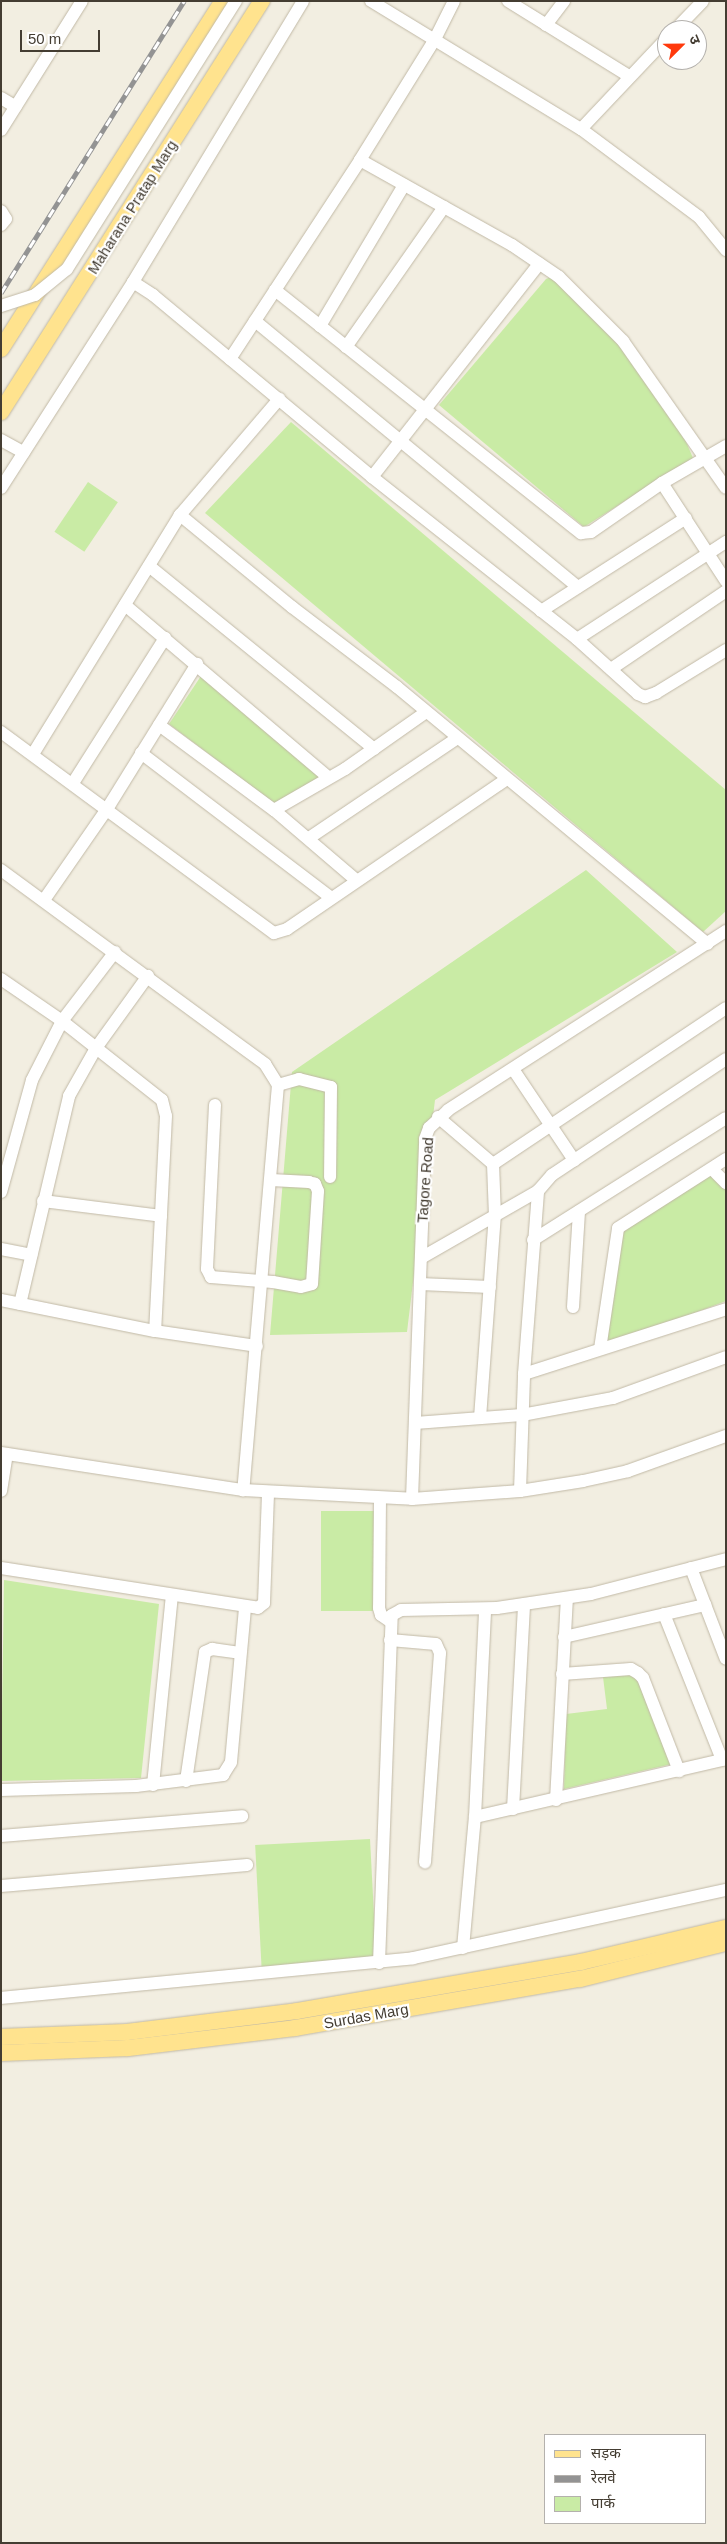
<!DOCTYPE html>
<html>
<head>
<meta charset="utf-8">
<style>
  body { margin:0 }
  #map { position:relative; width:727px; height:2544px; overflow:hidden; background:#f2eee1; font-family:Helvetica,"Noto Sans Devanagari",sans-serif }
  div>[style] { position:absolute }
  .green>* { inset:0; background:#c9eba5; transform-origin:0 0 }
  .roads { filter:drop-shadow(0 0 1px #c1b9a6) drop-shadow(0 0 1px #c1b9a6) }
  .minor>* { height:12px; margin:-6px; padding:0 6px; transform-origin:6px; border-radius:6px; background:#fff }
  .major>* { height:16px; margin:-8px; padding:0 8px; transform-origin:8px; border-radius:8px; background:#ffe38e }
  .rail>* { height:5px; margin-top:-2.5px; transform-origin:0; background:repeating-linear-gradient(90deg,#fff 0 9px,#939393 0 18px); box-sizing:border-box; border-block:1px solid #939393 }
  .bridges { filter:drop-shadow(0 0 1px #c1b9a6) drop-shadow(0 0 1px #c1b9a6) }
  .minor-bridge>* { height:12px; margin:-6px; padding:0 6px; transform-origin:6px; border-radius:6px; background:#fff }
  span { translate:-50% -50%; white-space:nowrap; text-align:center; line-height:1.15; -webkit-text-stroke:4.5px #fff; paint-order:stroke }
  .street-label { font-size:15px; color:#443d32 }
  .frame { position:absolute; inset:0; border:2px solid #443d32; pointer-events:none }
  .legend { position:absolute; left:544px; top:2434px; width:162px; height:90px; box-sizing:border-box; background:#fff; border:1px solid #b4b1ad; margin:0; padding:6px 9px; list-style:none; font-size:15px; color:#443d32 }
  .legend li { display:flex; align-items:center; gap:10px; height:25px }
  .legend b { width:25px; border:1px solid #b4b1ad }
  .north { position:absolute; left:657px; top:20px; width:50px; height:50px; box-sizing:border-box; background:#fff; border:1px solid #b4b1ad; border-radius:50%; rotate:67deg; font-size:14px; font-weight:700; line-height:20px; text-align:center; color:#443d32 }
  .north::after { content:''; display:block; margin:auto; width:18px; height:22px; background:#ff390c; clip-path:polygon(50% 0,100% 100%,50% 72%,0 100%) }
  .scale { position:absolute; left:20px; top:30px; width:80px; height:22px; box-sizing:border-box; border:2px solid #443d32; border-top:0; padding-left:6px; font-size:15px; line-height:18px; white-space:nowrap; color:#443d32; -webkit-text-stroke:4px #fff; paint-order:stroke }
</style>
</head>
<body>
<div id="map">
  <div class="green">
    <i style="clip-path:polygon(551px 277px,583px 299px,678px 423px,693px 458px,584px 527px,439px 405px,546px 279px)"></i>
    <i style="clip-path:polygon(291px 422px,726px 790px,726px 911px,703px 932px,205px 513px)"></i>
    <i style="left:88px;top:482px;width:36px;height:60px;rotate:34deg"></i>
    <i style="clip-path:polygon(201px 676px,323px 778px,276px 805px,169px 724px)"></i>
    <i style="clip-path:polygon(586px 870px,677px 952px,435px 1100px,407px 1332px,270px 1335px,292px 1072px)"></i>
    <i style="clip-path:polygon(712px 1169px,726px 1185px,726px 1301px,600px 1349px,622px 1219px)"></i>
    <i style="left:321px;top:1511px;width:55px;height:100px"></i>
    <i style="clip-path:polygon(4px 1580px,159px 1604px,141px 1778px,1px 1781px)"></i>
    <i style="clip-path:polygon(630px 1674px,641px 1681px,672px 1764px,564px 1789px,566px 1714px,607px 1709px,603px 1677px)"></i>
    <i style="left:370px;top:1839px;width:122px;height:115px;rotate:87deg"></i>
  </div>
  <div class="roads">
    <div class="minor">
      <i style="left:371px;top:1px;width:246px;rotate:31.4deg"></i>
      <i style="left:581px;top:129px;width:147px;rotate:36.7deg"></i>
      <i style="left:699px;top:217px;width:43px;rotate:50.7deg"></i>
      <i style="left:508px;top:1px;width:142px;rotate:31.8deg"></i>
      <i style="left:546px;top:25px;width:30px;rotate:-53deg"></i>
      <i style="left:675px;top:30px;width:40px;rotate:-46deg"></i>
      <i style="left:1px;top:98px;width:17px;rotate:31deg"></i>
      <i style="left:581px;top:129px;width:125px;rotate:-46.6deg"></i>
      <i style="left:1px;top:130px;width:152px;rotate:-57.9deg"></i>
      <i style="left:360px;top:160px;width:174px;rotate:29.2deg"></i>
      <i style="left:512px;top:245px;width:57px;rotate:34.2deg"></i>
      <i style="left:559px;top:277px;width:91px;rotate:45deg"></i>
      <i style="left:623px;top:341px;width:179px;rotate:55deg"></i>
      <i style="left:1px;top:211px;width:9px;rotate:58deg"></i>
      <i style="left:6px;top:219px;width:8px;rotate:130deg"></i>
      <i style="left:133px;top:282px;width:24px;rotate:33deg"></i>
      <i style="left:153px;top:295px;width:285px;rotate:39.7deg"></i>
      <i style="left:372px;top:477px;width:261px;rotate:38.3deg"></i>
      <i style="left:577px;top:639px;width:82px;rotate:42deg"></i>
      <i style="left:638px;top:694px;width:8px;rotate:23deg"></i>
      <i style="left:645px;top:697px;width:12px;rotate:-20deg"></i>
      <i style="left:656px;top:693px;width:82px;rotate:-31.6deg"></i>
      <i style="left:275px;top:290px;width:391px;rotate:38.5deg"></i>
      <i style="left:581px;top:533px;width:10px;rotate:-6deg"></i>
      <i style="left:591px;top:532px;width:86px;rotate:-34.6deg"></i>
      <i style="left:662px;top:483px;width:74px;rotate:-30deg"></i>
      <i style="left:255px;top:321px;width:418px;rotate:39.5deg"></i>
      <i style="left:320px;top:326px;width:164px;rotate:-59.2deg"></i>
      <i style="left:346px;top:347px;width:171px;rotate:-55deg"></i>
      <i style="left:230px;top:359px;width:238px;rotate:-56.8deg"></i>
      <i style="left:360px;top:160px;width:142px;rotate:-58.2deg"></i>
      <i style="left:435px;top:39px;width:42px;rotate:-63.4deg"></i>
      <i style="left:1px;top:440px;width:26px;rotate:29deg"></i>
      <i style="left:372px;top:477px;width:271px;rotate:-51.9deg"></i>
      <i style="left:662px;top:483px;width:117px;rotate:56.9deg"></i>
      <i style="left:1px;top:488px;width:245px;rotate:-57.3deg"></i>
      <i style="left:133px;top:282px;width:328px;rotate:-58.8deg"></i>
      <i style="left:180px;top:515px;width:145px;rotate:39.4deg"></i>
      <i style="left:292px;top:607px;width:132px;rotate:37.3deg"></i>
      <i style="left:397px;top:687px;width:403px;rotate:39.6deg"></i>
      <i style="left:149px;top:566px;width:290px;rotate:39.1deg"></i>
      <i style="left:125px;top:605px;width:267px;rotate:40.3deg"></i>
      <i style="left:541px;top:611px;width:172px;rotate:-32.7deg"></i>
      <i style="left:577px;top:639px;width:178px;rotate:-33.1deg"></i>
      <i style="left:611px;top:669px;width:139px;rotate:-34.1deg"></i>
      <i style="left:159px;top:725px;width:143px;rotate:36.5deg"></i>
      <i style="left:274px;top:810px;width:82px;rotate:-30deg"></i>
      <i style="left:345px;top:769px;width:99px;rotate:-35.1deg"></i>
      <i style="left:1px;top:732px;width:339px;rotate:36.4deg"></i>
      <i style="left:274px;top:933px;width:14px;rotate:-17deg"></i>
      <i style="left:287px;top:929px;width:266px;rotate:-34.3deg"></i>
      <i style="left:141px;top:753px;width:239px;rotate:37.3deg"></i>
      <i style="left:33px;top:754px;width:281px;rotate:-58.4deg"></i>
      <i style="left:180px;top:515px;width:153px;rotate:-49.5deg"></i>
      <i style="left:73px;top:783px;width:172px;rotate:-57.6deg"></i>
      <i style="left:274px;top:810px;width:108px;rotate:40.5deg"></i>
      <i style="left:309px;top:838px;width:179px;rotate:-34deg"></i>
      <i style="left:1px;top:870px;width:328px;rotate:36.3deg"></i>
      <i style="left:265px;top:1064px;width:25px;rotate:58deg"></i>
      <i style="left:278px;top:1085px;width:407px;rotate:94.9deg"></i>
      <i style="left:44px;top:900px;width:111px;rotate:-55.3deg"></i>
      <i style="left:107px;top:809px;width:171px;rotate:-58.2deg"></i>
      <i style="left:1px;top:979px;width:74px;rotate:34.5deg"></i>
      <i style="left:62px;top:1021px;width:127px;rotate:38.3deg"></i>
      <i style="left:162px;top:1100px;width:16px;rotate:76deg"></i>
      <i style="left:166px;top:1116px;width:215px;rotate:92.9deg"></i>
      <i style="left:513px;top:1069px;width:110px;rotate:56.2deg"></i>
      <i style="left:278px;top:1085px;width:22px;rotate:-16deg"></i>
      <i style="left:299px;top:1079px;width:33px;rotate:14deg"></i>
      <i style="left:331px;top:1087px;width:90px;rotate:90.6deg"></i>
      <i style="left:215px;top:1105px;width:164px;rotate:92.8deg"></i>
      <i style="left:207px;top:1269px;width:9px;rotate:63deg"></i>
      <i style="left:211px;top:1277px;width:62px;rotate:4.6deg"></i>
      <i style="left:273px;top:1282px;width:28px;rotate:10deg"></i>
      <i style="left:301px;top:1287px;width:11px;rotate:-15deg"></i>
      <i style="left:312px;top:1284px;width:93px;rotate:-86.3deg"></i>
      <i style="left:318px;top:1191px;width:8px;rotate:-113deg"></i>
      <i style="left:315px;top:1184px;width:6px;rotate:-162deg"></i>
      <i style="left:309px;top:1182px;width:38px;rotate:-177deg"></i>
      <i style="left:438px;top:1117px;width:72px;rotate:40.5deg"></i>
      <i style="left:712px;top:1169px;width:20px;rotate:45deg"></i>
      <i style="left:1px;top:1192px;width:116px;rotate:-74.5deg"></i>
      <i style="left:32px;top:1080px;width:66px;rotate:-63deg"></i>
      <i style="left:62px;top:1021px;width:87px;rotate:-52.5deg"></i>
      <i style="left:43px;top:1201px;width:119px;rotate:7.2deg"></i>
      <i style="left:533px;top:1240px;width:228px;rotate:-32.3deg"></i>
      <i style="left:1px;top:1249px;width:31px;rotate:11deg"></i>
      <i style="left:421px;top:1258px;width:135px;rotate:-29.8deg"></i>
      <i style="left:420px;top:1284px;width:70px;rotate:2.5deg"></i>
      <i style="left:1px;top:1300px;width:157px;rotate:11.4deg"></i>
      <i style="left:155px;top:1331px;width:103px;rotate:8.4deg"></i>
      <i style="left:20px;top:1304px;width:214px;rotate:-76.7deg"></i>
      <i style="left:69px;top:1096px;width:55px;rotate:-60.6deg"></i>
      <i style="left:96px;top:1048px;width:89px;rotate:-54.2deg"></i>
      <i style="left:573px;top:1307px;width:96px;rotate:-86.4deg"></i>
      <i style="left:600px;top:1349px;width:122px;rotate:-81.5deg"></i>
      <i style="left:618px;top:1228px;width:128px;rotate:-32.6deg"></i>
      <i style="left:524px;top:1374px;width:212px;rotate:-17.8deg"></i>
      <i style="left:480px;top:1418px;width:203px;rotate:-85.8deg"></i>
      <i style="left:495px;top:1216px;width:52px;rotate:-92.2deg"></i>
      <i style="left:493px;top:1164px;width:280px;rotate:-33.8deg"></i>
      <i style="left:415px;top:1423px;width:107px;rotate:-4.3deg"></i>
      <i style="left:522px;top:1415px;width:93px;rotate:-10.6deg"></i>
      <i style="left:613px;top:1398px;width:120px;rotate:-19.9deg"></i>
      <i style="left:1px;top:1453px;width:245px;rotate:8.7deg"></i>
      <i style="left:243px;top:1490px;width:169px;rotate:3deg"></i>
      <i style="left:412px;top:1499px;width:108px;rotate:-4.2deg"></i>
      <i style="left:520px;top:1491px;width:64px;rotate:-9deg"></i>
      <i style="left:583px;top:1481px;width:46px;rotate:-12.5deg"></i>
      <i style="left:628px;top:1471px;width:104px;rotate:-19.7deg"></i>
      <i style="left:1px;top:1491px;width:37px;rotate:-81deg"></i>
      <i style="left:520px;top:1491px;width:117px;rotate:-88deg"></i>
      <i style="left:524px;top:1374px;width:184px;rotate:-85.6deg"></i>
      <i style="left:538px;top:1191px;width:21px;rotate:-49deg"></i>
      <i style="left:552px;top:1175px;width:209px;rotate:-33.7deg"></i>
      <i style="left:380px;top:1499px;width:109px;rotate:90.5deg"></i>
      <i style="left:379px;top:1608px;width:7px;rotate:74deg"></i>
      <i style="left:381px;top:1615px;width:11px;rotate:34deg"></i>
      <i style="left:412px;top:1499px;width:360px;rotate:-87.9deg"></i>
      <i style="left:425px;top:1139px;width:12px;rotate:-70deg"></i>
      <i style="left:429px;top:1128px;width:26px;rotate:-43deg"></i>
      <i style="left:448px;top:1110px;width:331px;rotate:-32.8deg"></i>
      <i style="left:1px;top:1568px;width:260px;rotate:8.8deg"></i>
      <i style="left:258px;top:1608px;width:8px;rotate:-40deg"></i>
      <i style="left:264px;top:1603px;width:111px;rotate:-87.9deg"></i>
      <i style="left:691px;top:1568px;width:97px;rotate:69deg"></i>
      <i style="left:664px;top:1614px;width:157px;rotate:68.3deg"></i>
      <i style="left:564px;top:1637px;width:145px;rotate:-12.8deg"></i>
      <i style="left:390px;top:1640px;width:46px;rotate:5deg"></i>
      <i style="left:436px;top:1644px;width:10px;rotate:66deg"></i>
      <i style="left:440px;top:1653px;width:210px;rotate:94.1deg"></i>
      <i style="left:562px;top:1674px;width:69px;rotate:-4.1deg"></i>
      <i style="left:631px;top:1669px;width:8px;rotate:30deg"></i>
      <i style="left:638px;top:1673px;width:7px;rotate:45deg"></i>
      <i style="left:643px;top:1678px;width:100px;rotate:68.8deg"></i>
      <i style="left:186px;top:1781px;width:130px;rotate:-81.6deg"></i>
      <i style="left:205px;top:1652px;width:8px;rotate:-23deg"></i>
      <i style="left:212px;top:1649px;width:28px;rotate:8deg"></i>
      <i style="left:153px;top:1785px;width:190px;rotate:-84.3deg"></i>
      <i style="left:1px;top:1790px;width:135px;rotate:-1.7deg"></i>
      <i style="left:136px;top:1786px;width:88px;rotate:-7.2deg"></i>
      <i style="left:223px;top:1775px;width:15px;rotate:-58deg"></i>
      <i style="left:231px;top:1762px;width:156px;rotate:-84.8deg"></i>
      <i style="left:556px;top:1800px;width:202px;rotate:-86.9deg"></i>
      <i style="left:513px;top:1809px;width:205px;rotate:-86.9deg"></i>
      <i style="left:475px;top:1817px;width:258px;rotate:-13deg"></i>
      <i style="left:1px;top:1836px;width:242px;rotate:-4.7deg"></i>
      <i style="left:1px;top:1886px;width:247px;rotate:-4.9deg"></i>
      <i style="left:463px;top:1948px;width:132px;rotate:-84.8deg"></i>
      <i style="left:475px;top:1817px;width:208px;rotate:-87.2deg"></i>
      <i style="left:379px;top:1963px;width:348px;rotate:-87.9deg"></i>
      <i style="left:392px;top:1615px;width:10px;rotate:-29deg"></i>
      <i style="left:401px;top:1610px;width:96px;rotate:-1.2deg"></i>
      <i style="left:497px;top:1608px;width:95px;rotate:-8.5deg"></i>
      <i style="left:591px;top:1594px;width:139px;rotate:-14.5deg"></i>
      <i style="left:1px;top:1998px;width:414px;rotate:-5.5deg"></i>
      <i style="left:413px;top:1958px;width:320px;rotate:-12.3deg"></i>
    </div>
    <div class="major">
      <i style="left:1px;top:349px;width:413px;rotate:-57.5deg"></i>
      <i style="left:1px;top:412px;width:487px;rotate:-57.6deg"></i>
      <i style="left:1px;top:2037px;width:126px;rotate:-2.3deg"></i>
      <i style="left:127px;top:2032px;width:171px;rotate:-7deg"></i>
      <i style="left:297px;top:2011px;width:288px;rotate:-9.8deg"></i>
      <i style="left:581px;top:1962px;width:149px;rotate:-13.2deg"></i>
      <i style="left:1px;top:2053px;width:127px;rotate:-2.3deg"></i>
      <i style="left:128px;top:2048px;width:168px;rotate:-6.8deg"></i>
      <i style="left:295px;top:2028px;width:289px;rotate:-9.8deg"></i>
      <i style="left:580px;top:1979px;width:150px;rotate:-13.9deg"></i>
    </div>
  </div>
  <div class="rail">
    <i style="left:1px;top:293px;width:345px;rotate:-57.9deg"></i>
  </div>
  <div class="bridges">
    <div class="minor-bridge">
      <i style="left:1px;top:306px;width:36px;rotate:-18deg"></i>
      <i style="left:35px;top:295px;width:41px;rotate:-39.1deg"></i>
      <i style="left:67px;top:269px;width:317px;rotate:-57.8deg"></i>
    </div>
  </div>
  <div class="street-label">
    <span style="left:132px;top:207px;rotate:-58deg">Maharana Pratap Marg</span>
    <span style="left:425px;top:1180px;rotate:-86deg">Tagore Road</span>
    <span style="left:366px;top:2016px;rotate:-10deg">Surdas Marg</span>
  </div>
  <div class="frame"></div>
  <ul class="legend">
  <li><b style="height:6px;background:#ffe38e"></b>सड़क</li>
  <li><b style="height:6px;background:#939393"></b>रेलवे</li>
  <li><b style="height:14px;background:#c9eba5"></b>पार्क</li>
  </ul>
  <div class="north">उ</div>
  <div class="scale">50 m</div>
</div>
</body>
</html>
